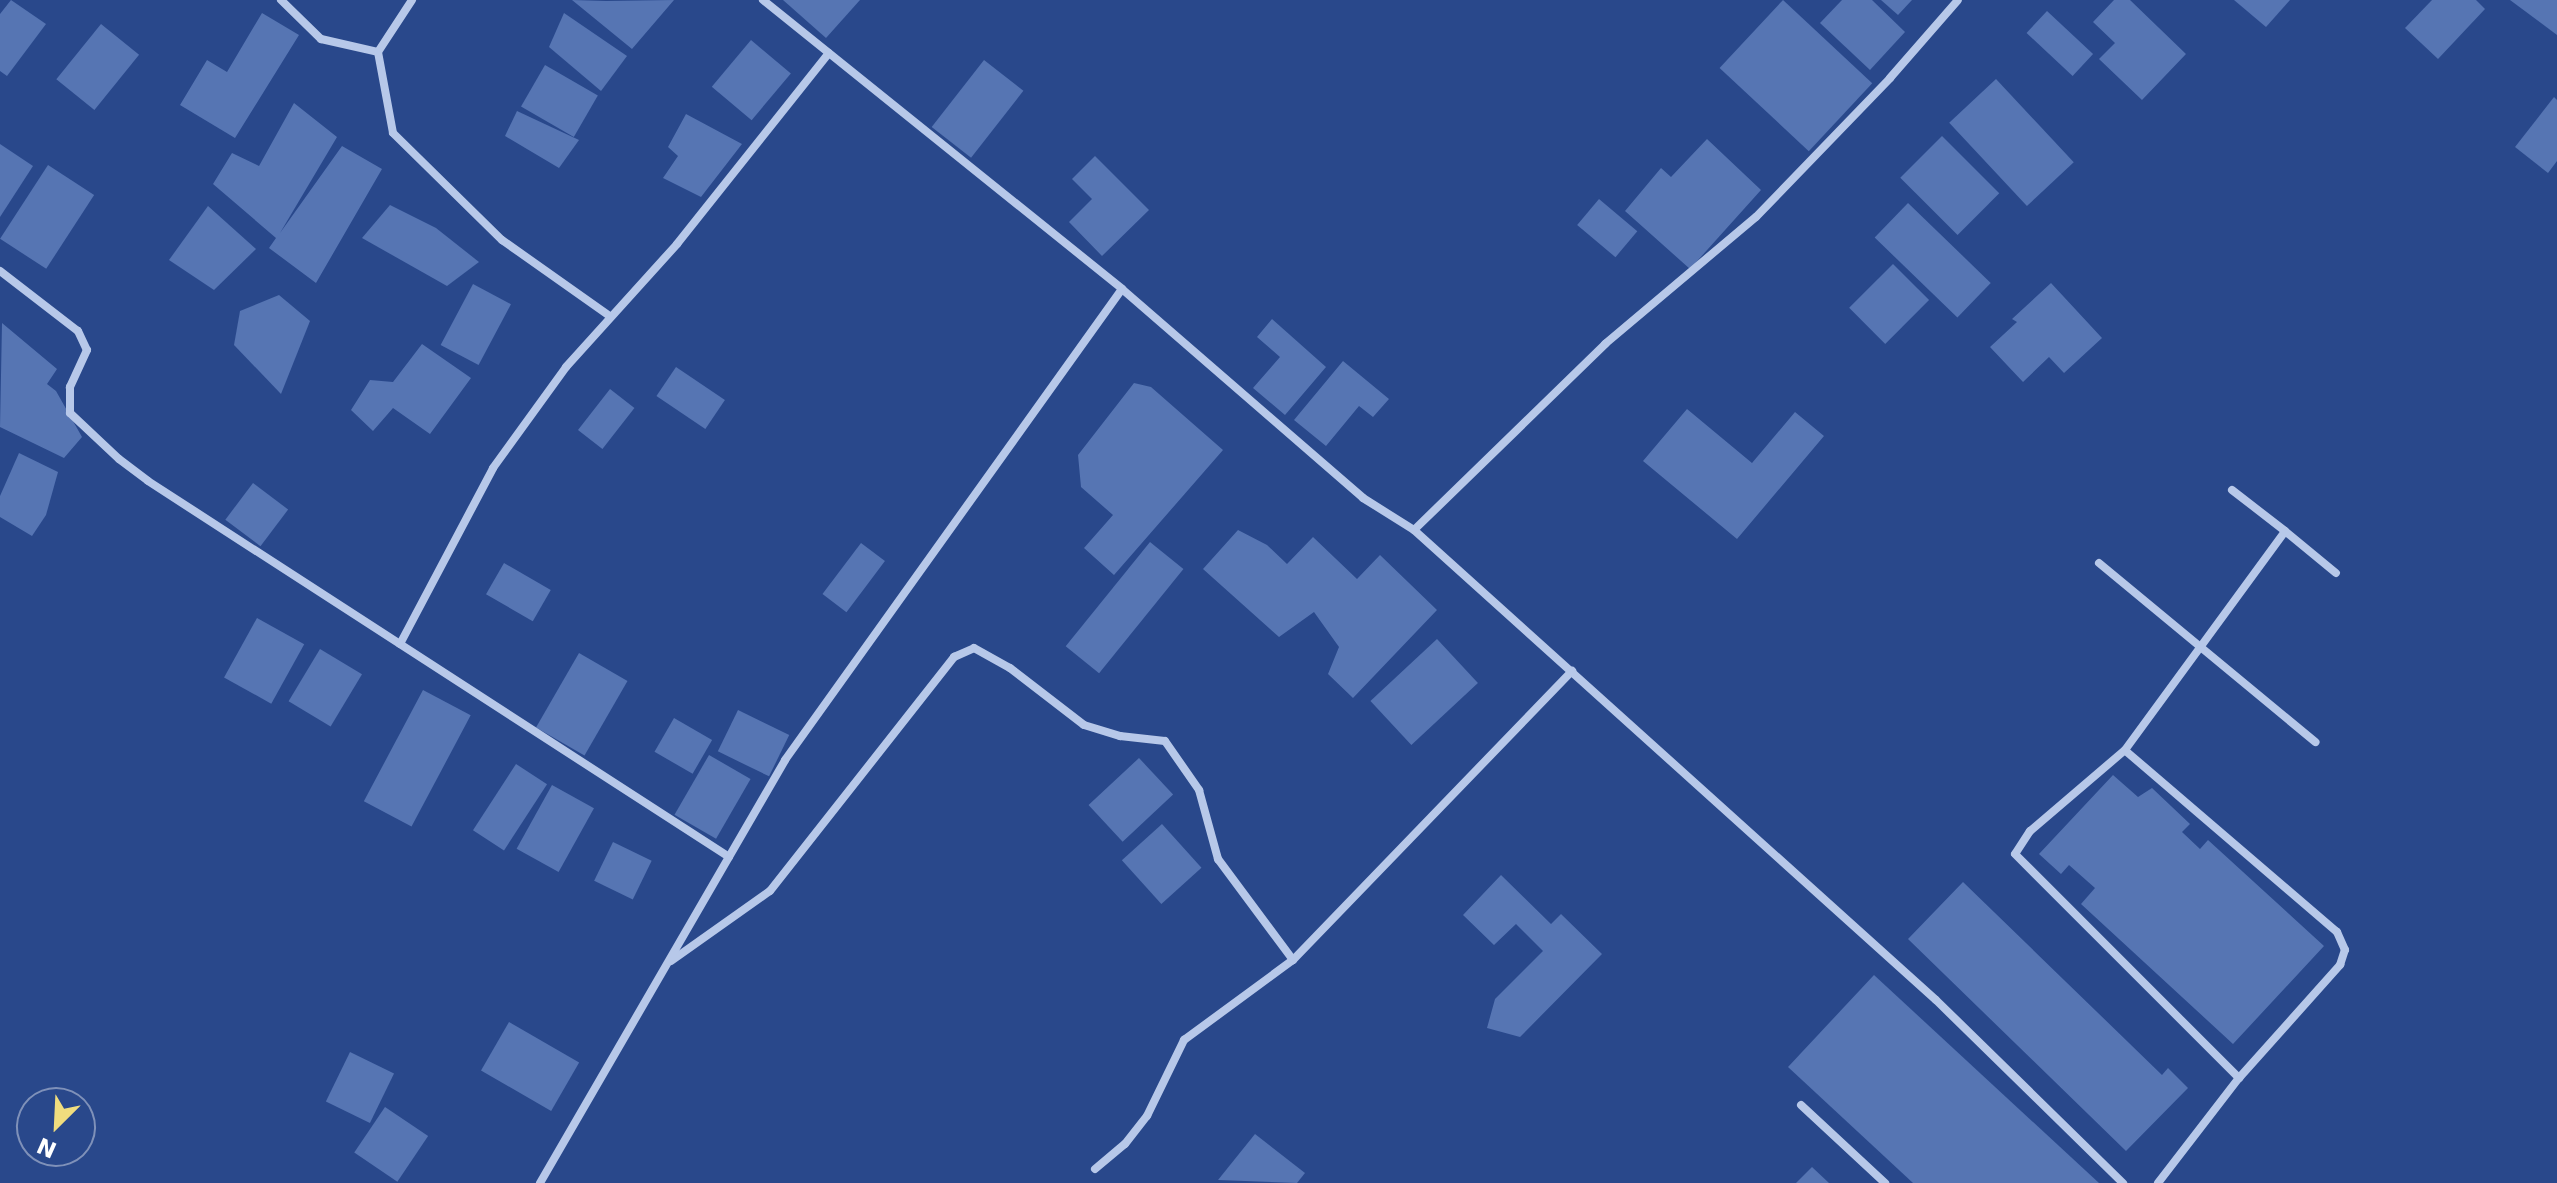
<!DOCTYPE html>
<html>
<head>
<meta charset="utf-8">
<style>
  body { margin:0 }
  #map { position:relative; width:2557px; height:1183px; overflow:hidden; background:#29488b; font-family:"DejaVu Sans",sans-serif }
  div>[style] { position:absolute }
  .building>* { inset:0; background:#5675b3; transform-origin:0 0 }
  .street>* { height:8px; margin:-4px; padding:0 4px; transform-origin:4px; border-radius:4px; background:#b7c8e9 }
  span { translate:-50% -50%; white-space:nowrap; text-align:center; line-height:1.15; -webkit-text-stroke:7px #29488b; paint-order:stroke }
  .north { position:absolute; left:16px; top:1087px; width:80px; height:80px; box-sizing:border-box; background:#29488b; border:2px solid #7f91b9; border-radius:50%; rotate:204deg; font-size:22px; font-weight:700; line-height:32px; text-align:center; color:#fff }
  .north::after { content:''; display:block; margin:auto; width:28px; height:36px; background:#f0dd7e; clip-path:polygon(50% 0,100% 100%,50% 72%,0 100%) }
</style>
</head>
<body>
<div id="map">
  <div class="building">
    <i style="clip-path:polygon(11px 0,46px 24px,7px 76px,0 71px,0 14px)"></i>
    <i style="clip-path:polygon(572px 0,606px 1px,674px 0,632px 49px)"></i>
    <i style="clip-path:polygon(783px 0,860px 0,826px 38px)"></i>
    <i style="left:1783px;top:0;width:122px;height:93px;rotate:43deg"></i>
    <i style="clip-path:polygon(1842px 0,1872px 0,1905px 32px,1870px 70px,1820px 23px)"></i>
    <i style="clip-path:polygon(1881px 0,1912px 0,1898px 15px)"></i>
    <i style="clip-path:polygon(2114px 0,2130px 0,2186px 54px,2142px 100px,2099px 59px,2115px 43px,2093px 22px)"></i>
    <i style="clip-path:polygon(2234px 0,2290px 0,2266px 27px)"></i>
    <i style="clip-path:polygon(2432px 0,2476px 0,2485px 9px,2438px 59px,2405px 28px)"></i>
    <i style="clip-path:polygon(2510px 0,2557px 0,2557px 35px)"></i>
    <i style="left:2047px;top:11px;width:63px;height:30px;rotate:43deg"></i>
    <i style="clip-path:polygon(262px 13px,299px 35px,235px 138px,180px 105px,207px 60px,227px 72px)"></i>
    <i style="clip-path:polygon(564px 13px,627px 56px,601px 91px,549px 47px)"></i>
    <i style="left:101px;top:24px;width:49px;height:71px;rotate:39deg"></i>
    <i style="left:751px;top:40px;width:52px;height:61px;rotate:40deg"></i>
    <i style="left:984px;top:60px;width:50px;height:85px;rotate:38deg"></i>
    <i style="left:545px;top:65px;width:61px;height:48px;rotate:30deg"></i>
    <i style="left:1996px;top:79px;width:114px;height:64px;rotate:47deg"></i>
    <i style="clip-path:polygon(2554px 97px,2557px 100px,2557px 161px,2548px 173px,2515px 147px)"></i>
    <i style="clip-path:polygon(294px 103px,337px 137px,280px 233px,342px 146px,382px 169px,316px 283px,269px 248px,276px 238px,213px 184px,232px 153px,259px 166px)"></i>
    <i style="clip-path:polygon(517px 111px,579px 140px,559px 168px,505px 136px)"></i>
    <i style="clip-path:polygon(686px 114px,742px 144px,701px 197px,663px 178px,678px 156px,668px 147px)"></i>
    <i style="left:1942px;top:136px;width:81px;height:59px;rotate:45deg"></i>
    <i style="clip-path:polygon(1707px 139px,1761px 190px,1690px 269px,1625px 211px,1661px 168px,1671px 177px)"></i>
    <i style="clip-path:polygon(0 144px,33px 166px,0 217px)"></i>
    <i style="clip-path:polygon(1095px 156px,1149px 210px,1102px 256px,1069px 222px,1092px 199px,1072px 179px)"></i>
    <i style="left:48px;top:165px;width:55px;height:88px;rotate:33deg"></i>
    <i style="left:1599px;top:199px;width:50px;height:34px;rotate:40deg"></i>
    <i style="left:1908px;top:203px;width:115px;height:48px;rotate:44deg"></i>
    <i style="clip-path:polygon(390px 205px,436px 228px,479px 262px,447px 286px,362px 238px)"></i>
    <i style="clip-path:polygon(208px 206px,256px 249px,214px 290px,169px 260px)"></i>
    <i style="left:1893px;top:264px;width:51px;height:62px;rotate:45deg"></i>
    <i style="clip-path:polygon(2051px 283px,2102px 338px,2064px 373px,2049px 357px,2023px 382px,1990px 347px,2017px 322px,2012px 319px)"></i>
    <i style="left:473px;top:284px;width:43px;height:69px;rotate:28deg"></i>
    <i style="clip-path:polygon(279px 295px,310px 321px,281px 394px,234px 345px,240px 311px)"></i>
    <i style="clip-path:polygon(1272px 319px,1326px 367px,1285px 415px,1253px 388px,1280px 357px,1257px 337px)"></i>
    <i style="clip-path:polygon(2px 323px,57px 369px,47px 384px,56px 391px,82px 437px,64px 458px,0 427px)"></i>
    <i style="clip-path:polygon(422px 344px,471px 378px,430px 434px,393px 408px,373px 431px,351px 410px,370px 380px,393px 382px)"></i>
    <i style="clip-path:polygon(1343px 361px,1389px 399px,1373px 417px,1359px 406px,1326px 446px,1294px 420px)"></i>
    <i style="left:676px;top:367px;width:59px;height:35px;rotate:34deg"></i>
    <i style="clip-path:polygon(1134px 383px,1151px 387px,1223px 450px,1114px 575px,1084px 548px,1113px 515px,1081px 487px,1078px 455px)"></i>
    <i style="left:610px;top:389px;width:31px;height:52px;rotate:38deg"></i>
    <i style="clip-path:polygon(1687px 409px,1752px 463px,1795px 412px,1824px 436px,1737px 539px,1643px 461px)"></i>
    <i style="clip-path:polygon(19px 453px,58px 472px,46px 515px,32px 536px,0 517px,0 496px)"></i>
    <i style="left:253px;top:483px;width:44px;height:46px;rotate:37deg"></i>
    <i style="clip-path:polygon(1238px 530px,1267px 545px,1287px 564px,1313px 537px,1357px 579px,1380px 555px,1437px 610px,1353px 698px,1328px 674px,1339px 647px,1314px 612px,1279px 637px,1203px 569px)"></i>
    <i style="left:1150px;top:542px;width:43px;height:134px;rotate:39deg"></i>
    <i style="left:861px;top:543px;width:30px;height:64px;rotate:37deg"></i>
    <i style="left:504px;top:563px;width:54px;height:36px;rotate:30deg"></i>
    <i style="left:257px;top:618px;width:54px;height:68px;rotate:29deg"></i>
    <i style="left:1437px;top:639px;width:60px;height:91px;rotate:47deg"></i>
    <i style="left:320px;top:649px;width:49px;height:61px;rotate:31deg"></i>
    <i style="left:579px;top:653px;width:56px;height:86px;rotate:30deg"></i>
    <i style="left:423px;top:690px;width:54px;height:126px;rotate:28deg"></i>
    <i style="left:738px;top:710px;width:57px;height:46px;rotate:26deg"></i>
    <i style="left:674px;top:718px;width:44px;height:39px;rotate:30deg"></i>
    <i style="left:709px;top:755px;width:48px;height:69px;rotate:30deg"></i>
    <i style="left:1139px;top:758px;width:50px;height:69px;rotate:47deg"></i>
    <i style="left:516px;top:764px;width:37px;height:79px;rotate:33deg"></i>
    <i style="clip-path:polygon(2113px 775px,2138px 797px,2152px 788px,2190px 824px,2182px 832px,2200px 849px,2208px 840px,2324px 946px,2233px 1044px,2081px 904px,2095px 888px,2069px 865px,2061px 874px,2039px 854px)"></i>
    <i style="left:552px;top:785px;width:48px;height:73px;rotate:29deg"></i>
    <i style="left:1162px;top:824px;width:59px;height:54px;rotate:48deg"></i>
    <i style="left:613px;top:842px;width:43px;height:43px;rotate:26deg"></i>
    <i style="clip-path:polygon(1501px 875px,1551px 924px,1561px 914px,1602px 954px,1520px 1037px,1487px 1028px,1495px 999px,1543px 951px,1516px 924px,1494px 945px,1463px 915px)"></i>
    <i style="clip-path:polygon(1963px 882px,2162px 1075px,2168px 1068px,2188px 1088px,2126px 1151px,1908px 939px)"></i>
    <i style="clip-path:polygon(1874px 975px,2099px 1183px,1913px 1183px,1788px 1067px)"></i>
    <i style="left:509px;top:1022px;width:81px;height:56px;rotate:30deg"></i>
    <i style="left:350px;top:1052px;width:49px;height:55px;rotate:26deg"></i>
    <i style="left:385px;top:1107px;width:52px;height:55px;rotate:34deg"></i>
    <i style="clip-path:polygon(1255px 1134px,1305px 1173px,1297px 1183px,1218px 1180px)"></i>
    <i style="clip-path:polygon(1812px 1167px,1829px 1183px,1796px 1183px)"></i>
  </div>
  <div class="street">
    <i style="left:281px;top:0;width:56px;rotate:44.3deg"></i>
    <i style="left:321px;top:39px;width:58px;rotate:12.8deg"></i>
    <i style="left:412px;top:0;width:62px;rotate:123.2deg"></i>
    <i style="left:378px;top:52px;width:82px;rotate:79.5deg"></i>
    <i style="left:393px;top:133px;width:153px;rotate:44.5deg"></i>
    <i style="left:502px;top:240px;width:133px;rotate:35.2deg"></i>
    <i style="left:763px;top:0;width:461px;rotate:38.8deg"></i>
    <i style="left:1122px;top:289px;width:319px;rotate:40.9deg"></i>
    <i style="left:1363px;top:498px;width:60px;rotate:32.1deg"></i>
    <i style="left:1414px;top:530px;width:267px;rotate:-44.2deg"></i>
    <i style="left:1605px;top:344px;width:197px;rotate:-40.1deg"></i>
    <i style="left:1756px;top:217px;width:193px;rotate:-46deg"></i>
    <i style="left:1890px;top:78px;width:103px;rotate:-48.9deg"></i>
    <i style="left:0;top:271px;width:98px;rotate:37.6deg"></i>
    <i style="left:78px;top:331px;width:21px;rotate:65deg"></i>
    <i style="left:87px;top:350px;width:41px;rotate:114.7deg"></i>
    <i style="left:70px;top:387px;width:26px;rotate:90deg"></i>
    <i style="left:70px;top:413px;width:67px;rotate:43.2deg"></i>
    <i style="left:119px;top:459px;width:36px;rotate:37deg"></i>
    <i style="left:148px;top:481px;width:692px;rotate:32.91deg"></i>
    <i style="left:2232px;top:490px;width:67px;rotate:37.7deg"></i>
    <i style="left:1414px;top:530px;width:702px;rotate:42deg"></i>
    <i style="left:1936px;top:1000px;width:262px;rotate:44.4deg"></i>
    <i style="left:2099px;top:563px;width:281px;rotate:39.6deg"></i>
    <i style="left:400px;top:644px;width:199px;rotate:-62.1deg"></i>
    <i style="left:493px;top:468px;width:125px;rotate:-54.1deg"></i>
    <i style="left:566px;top:367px;width:166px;rotate:-47.9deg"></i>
    <i style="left:677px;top:244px;width:244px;rotate:-51.5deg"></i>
    <i style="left:2125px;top:750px;width:271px;rotate:-53.8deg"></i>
    <i style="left:2285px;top:531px;width:66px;rotate:39.5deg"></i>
    <i style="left:671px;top:961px;width:121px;rotate:-35.3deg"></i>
    <i style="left:770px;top:891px;width:298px;rotate:-51.8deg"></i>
    <i style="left:954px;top:657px;width:22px;rotate:-24deg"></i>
    <i style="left:974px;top:648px;width:41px;rotate:29.1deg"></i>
    <i style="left:1010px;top:668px;width:93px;rotate:37.6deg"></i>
    <i style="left:1084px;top:725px;width:38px;rotate:17deg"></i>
    <i style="left:1120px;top:736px;width:45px;rotate:6.3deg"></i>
    <i style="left:1165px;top:741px;width:60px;rotate:55.2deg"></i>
    <i style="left:1199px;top:790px;width:72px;rotate:74.6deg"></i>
    <i style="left:1218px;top:859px;width:126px;rotate:53.4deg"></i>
    <i style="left:1801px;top:1105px;width:115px;rotate:42.9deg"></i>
    <i style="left:1095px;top:1169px;width:39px;rotate:-40deg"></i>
    <i style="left:1125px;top:1144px;width:36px;rotate:-52deg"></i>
    <i style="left:1147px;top:1116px;width:85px;rotate:-64deg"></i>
    <i style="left:1184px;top:1040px;width:135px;rotate:-36.3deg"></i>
    <i style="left:1293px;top:960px;width:402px;rotate:-46deg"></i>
    <i style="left:540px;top:1183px;width:489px;rotate:-59.9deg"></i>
    <i style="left:785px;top:760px;width:579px;rotate:-54.42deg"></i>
    <i style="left:2158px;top:1183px;width:133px;rotate:-52.4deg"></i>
    <i style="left:2239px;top:1078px;width:152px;rotate:-48.2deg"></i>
    <i style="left:2340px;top:965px;width:16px;rotate:-72deg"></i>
    <i style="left:2345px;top:950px;width:20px;rotate:-114deg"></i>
    <i style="left:2337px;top:932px;width:279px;rotate:-139.4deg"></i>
    <i style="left:2125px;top:750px;width:125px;rotate:139.5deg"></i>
    <i style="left:2030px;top:831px;width:27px;rotate:123deg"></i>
    <i style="left:2015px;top:854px;width:317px;rotate:45deg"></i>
  </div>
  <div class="north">N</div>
</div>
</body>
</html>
